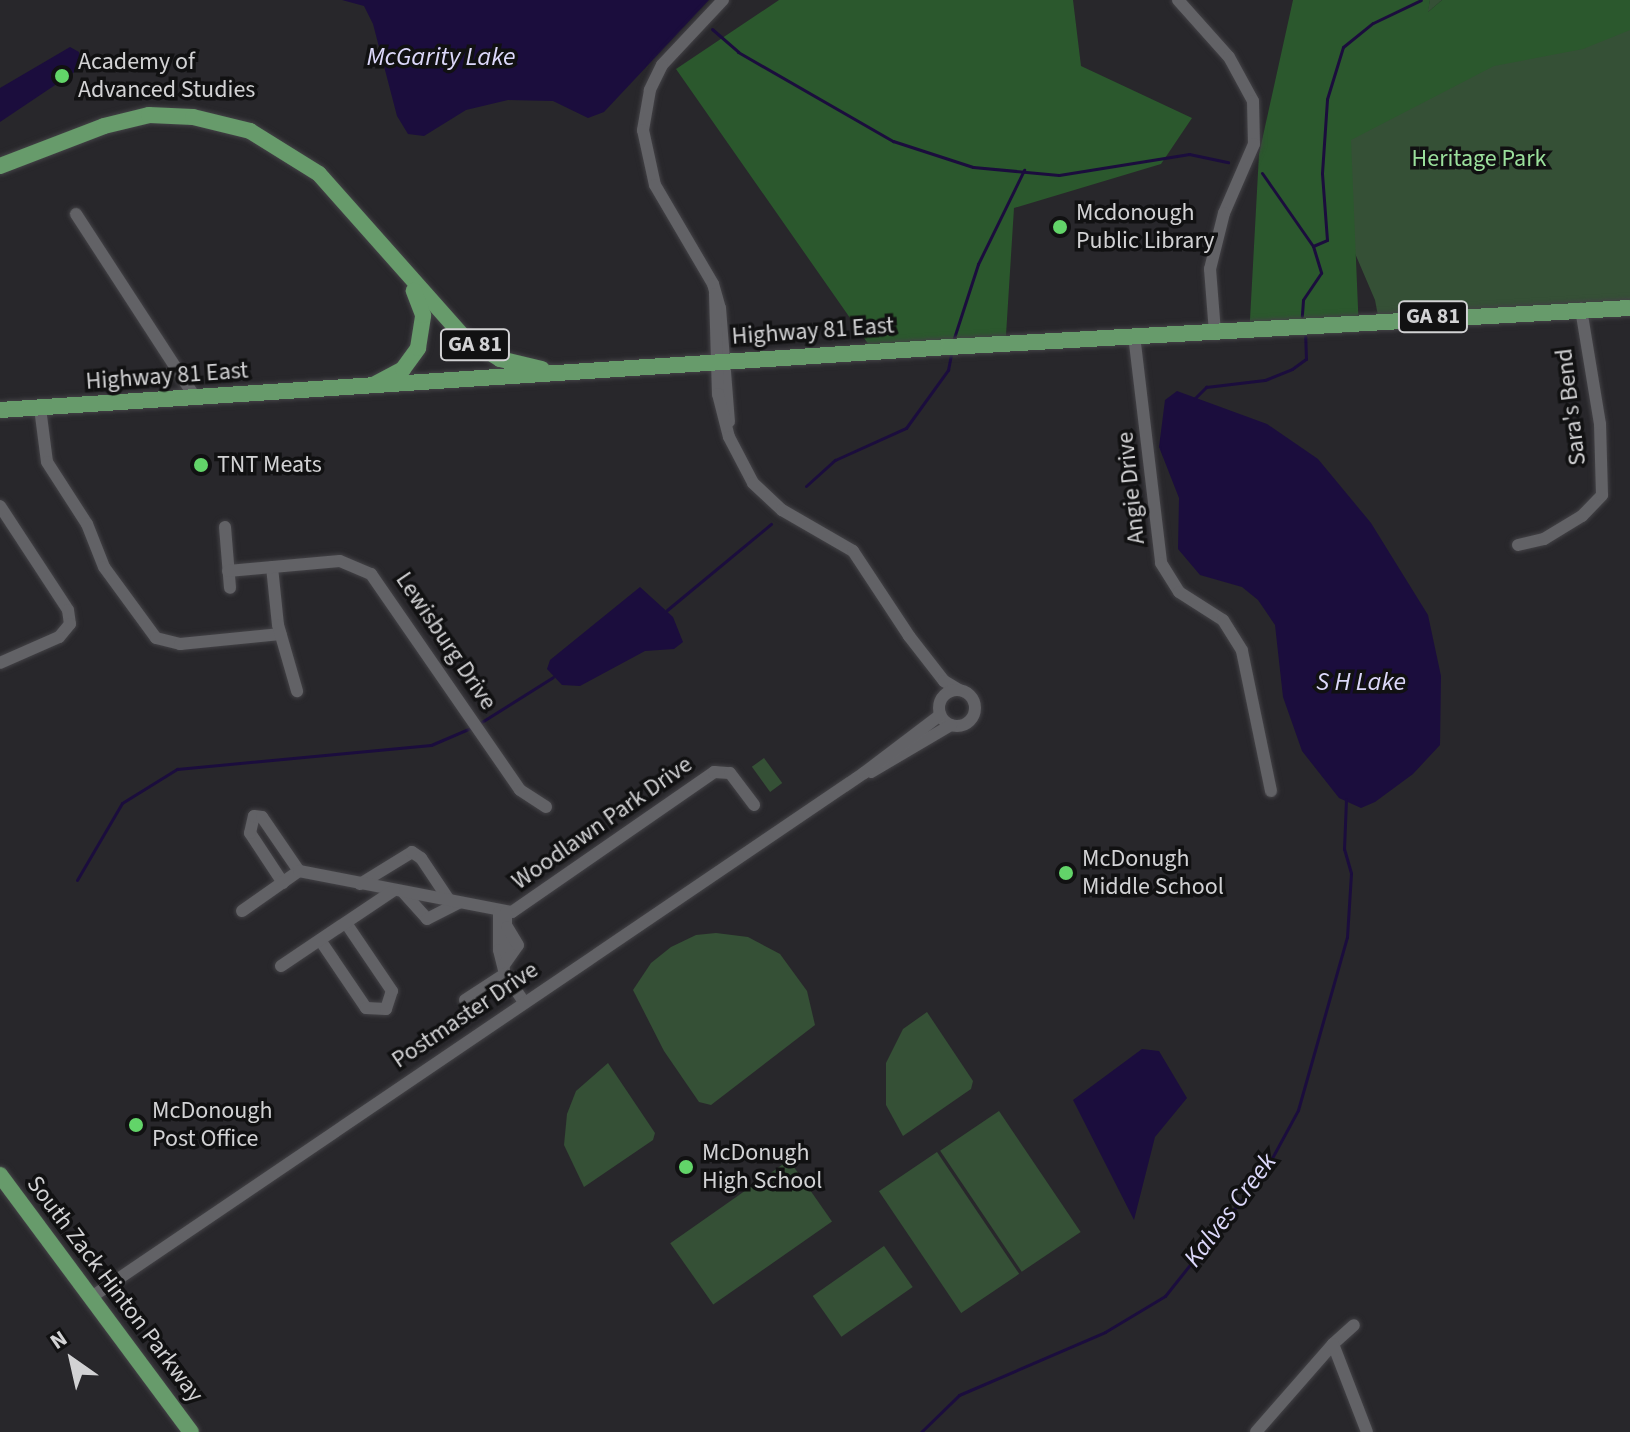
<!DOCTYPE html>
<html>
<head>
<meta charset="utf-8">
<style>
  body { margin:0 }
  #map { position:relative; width:1630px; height:1432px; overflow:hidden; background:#28272b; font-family:"Source Sans 3",sans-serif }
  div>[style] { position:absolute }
  .green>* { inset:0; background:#355036; transform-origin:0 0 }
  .forest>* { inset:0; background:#2b582d }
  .water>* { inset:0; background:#1b0d3d }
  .stream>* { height:3px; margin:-1.5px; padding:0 1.5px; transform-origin:1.5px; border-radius:1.5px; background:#1b0d3d }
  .roads { filter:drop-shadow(0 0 2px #434246) drop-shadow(0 0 2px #434246) }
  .minor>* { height:12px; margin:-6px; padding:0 6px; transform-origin:6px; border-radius:6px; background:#626266 }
  .minor>.ring { margin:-6px; padding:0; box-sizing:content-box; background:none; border:12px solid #626266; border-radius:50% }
  .major>* { height:16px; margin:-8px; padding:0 8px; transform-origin:8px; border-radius:8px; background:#679b6b }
  .dots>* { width:22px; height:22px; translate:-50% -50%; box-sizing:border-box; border:4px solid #111112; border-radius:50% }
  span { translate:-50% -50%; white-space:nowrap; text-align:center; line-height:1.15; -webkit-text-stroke:7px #111112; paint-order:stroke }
  .shield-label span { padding:2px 6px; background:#111112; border:2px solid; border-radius:6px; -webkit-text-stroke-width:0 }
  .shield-label { font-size:22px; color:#d2d2d4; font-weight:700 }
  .poi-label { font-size:24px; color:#d2d2d4 }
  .left { translate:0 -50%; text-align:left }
  .park-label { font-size:24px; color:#9be09c }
  .street-label { font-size:24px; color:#d2d2d4 }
  .water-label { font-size:26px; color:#dcd8fa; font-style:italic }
  .north { position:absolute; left:32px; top:1320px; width:80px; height:80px; -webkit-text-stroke:6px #111112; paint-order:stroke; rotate:326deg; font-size:22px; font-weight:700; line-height:32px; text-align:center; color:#d2d2d4 }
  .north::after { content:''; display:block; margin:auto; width:28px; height:36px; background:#d2d2d4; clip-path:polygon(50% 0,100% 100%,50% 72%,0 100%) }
</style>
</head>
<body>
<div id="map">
  <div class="green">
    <i style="clip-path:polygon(1430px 0,1442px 0,1428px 12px,1630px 0,1630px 303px,1379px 321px,1375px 300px,1288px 97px,1427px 14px)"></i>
    <i style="left:764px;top:758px;width:31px;height:15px;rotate:54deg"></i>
    <i style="clip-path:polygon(716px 933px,748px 937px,780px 954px,807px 991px,815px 1025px,711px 1105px,699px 1102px,664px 1051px,633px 990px,651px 963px,671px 947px,696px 935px)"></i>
    <i style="clip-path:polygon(927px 1012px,973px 1081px,971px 1089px,903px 1136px,886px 1105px,886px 1063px,903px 1029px)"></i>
    <i style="clip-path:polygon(608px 1063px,655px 1133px,653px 1140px,584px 1187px,564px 1145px,567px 1114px,576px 1091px)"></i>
    <i style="left:999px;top:1111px;width:146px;height:71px;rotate:56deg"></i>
    <i style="left:937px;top:1152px;width:147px;height:70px;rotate:56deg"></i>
    <i style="left:789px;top:1160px;width:75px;height:145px;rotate:55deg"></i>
    <i style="left:884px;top:1246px;width:50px;height:87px;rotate:55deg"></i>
  </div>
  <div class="forest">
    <i style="clip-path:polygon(779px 0,1073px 0,1081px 66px,1192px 118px,1161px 164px,1014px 208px,1005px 351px,878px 358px,676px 69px)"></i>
    <i style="clip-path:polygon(1293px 0,1430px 0,1428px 12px,1442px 0,1630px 0,1630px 30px,1583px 49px,1494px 66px,1351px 140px,1359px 332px,1249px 338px,1259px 154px)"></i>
  </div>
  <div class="water">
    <i style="clip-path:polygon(342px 0,709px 0,604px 112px,588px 118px,553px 101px,508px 100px,466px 110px,424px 136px,408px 134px,397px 116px,373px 24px,364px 6px)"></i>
    <i style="clip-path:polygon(70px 47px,79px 52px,82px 67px,0 122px,0 88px)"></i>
    <i style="clip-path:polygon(1177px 391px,1267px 424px,1318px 459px,1371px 523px,1428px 615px,1441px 676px,1440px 745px,1413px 774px,1375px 802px,1361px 808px,1339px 798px,1302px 751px,1283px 697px,1275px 625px,1258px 600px,1242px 587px,1200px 575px,1178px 549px,1179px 498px,1159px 447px,1165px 400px)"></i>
    <i style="clip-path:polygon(640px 587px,673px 617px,683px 642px,674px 649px,645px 651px,580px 686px,562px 685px,547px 669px,550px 660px)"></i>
    <i style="clip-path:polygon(1142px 1049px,1159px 1051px,1187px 1098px,1155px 1137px,1134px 1220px,1073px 1100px)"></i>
  </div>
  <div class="stream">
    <i style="left:712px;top:29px;width:35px;rotate:41deg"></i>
    <i style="left:738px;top:52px;width:179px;rotate:29.9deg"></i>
    <i style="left:893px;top:141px;width:84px;rotate:18deg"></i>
    <i style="left:973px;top:167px;width:86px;rotate:5.3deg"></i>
    <i style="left:1059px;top:175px;width:132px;rotate:-9.2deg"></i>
    <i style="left:1189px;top:154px;width:40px;rotate:12deg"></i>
    <i style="left:1262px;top:173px;width:89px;rotate:55.1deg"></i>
    <i style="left:1313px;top:246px;width:28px;rotate:73deg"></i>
    <i style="left:1321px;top:273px;width:32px;rotate:124deg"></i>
    <i style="left:1303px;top:300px;width:16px;rotate:94deg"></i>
    <i style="left:1313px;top:246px;width:15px;rotate:-23deg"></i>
    <i style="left:1327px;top:240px;width:67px;rotate:-94.3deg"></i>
    <i style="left:1322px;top:173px;width:74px;rotate:-86.1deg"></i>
    <i style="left:1327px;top:99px;width:54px;rotate:-72.9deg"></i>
    <i style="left:1343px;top:47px;width:38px;rotate:-39deg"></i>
    <i style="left:1373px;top:23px;width:53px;rotate:-25.6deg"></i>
    <i style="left:954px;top:338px;width:78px;rotate:-72deg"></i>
    <i style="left:978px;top:264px;width:105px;rotate:-63.9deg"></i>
    <i style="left:1195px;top:398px;width:16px;rotate:-45deg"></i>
    <i style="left:1206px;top:387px;width:59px;rotate:-6.8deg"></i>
    <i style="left:1265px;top:380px;width:29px;rotate:-22deg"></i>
    <i style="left:1292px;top:369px;width:17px;rotate:-36deg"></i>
    <i style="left:1306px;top:359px;width:23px;rotate:-92deg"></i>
    <i style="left:806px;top:486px;width:39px;rotate:-42deg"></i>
    <i style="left:835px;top:460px;width:78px;rotate:-24.3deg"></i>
    <i style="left:906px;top:428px;width:72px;rotate:-54.1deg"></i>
    <i style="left:948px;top:370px;width:15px;rotate:-79deg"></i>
    <i style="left:667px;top:610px;width:135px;rotate:-39.6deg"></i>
    <i style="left:480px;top:723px;width:86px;rotate:-32.2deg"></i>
    <i style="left:77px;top:880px;width:89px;rotate:-59.7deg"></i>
    <i style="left:122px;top:803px;width:65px;rotate:-31.7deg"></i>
    <i style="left:177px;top:769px;width:255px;rotate:-5.4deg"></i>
    <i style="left:431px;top:745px;width:46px;rotate:-23.2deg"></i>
    <i style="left:921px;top:1432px;width:53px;rotate:-44.2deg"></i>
    <i style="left:959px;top:1395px;width:159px;rotate:-23.3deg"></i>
    <i style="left:1105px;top:1332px;width:70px;rotate:-31deg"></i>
    <i style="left:1165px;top:1296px;width:162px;rotate:-51.5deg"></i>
    <i style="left:1266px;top:1169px;width:67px;rotate:-61.5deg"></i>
    <i style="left:1298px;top:1110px;width:180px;rotate:-74.2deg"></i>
    <i style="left:1347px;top:937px;width:64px;rotate:-86.4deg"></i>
    <i style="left:1351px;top:873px;width:25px;rotate:-106deg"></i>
    <i style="left:1344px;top:849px;width:50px;rotate:-87.7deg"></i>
  </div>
  <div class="roads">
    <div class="minor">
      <i style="left:723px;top:0;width:89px;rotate:133.2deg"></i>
      <i style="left:662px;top:65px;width:28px;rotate:116deg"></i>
      <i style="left:650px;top:90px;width:41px;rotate:99.9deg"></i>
      <i style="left:643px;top:130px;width:56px;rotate:77.7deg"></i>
      <i style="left:655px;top:185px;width:115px;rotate:59.6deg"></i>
      <i style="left:713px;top:284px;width:25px;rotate:74deg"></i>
      <i style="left:720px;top:308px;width:114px;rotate:85.5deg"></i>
      <i style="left:1178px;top:0;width:76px;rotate:48.2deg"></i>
      <i style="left:1229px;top:57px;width:50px;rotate:61.4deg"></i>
      <i style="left:1253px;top:101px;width:43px;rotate:88.7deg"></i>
      <i style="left:1254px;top:144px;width:75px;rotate:113.5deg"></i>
      <i style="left:1224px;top:213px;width:58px;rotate:104deg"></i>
      <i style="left:1210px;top:269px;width:63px;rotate:85.5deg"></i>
      <i style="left:76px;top:214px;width:218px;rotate:57deg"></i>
      <i style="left:715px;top:294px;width:100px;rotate:88.3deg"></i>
      <i style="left:718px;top:394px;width:44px;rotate:75.7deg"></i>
      <i style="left:729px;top:437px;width:52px;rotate:62.4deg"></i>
      <i style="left:753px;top:483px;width:40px;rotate:43deg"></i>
      <i style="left:782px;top:510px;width:82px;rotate:30deg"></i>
      <i style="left:853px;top:551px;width:102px;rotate:56.6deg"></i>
      <i style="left:909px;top:636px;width:57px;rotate:52.1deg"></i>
      <i style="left:944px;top:681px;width:17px;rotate:31deg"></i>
      <i style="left:1134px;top:335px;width:230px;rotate:83.2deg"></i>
      <i style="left:1161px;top:563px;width:34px;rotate:58deg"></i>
      <i style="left:1179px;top:592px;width:52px;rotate:32.5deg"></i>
      <i style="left:1223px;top:620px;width:36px;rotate:58deg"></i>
      <i style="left:1242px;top:651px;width:143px;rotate:78.3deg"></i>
      <i style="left:40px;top:408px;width:54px;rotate:82.6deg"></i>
      <i style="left:47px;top:462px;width:74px;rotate:57.2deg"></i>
      <i style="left:87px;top:524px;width:46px;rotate:68.4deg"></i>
      <i style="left:104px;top:567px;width:88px;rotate:53.8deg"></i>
      <i style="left:156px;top:638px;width:25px;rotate:14deg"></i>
      <i style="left:180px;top:644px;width:101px;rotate:-5.7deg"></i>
      <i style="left:0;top:506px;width:124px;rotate:56.8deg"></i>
      <i style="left:68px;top:610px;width:14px;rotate:82deg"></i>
      <i style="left:70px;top:624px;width:17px;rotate:130deg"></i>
      <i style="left:59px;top:637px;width:64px;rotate:156.2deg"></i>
      <i style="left:225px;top:527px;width:61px;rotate:85.3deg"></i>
      <i style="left:1518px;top:545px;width:27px;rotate:-13deg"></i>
      <i style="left:1544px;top:539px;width:44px;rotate:-31.2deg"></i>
      <i style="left:1582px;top:516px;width:29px;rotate:-46deg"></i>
      <i style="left:1602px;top:495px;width:71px;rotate:-91.6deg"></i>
      <i style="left:1600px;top:424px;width:117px;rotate:-99.4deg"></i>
      <i style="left:272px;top:567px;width:58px;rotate:84.1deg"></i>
      <i style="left:278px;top:625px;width:69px;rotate:73.9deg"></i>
      <i style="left:228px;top:571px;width:112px;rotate:-5.1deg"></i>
      <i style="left:340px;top:561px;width:34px;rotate:23deg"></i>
      <i style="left:371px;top:574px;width:262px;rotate:55.4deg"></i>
      <i style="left:520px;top:790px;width:31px;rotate:33deg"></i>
      <i class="ring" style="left:939px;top:690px;width:24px;height:24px"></i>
      <i style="left:871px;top:772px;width:93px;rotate:-30.4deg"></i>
      <i style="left:283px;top:883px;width:60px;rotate:-123.4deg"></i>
      <i style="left:250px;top:833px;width:17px;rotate:-77deg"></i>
      <i style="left:254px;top:816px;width:8px;rotate:7deg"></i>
      <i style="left:262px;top:817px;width:65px;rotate:55.6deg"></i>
      <i style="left:360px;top:884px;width:61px;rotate:-31.6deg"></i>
      <i style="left:412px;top:852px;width:11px;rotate:34deg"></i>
      <i style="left:421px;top:858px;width:50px;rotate:56.3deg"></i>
      <i style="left:403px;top:892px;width:36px;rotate:48deg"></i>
      <i style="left:427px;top:919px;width:36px;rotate:-27deg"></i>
      <i style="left:242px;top:911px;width:70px;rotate:-35.1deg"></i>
      <i style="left:299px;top:871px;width:217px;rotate:10.9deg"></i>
      <i style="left:512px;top:912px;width:246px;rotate:-34.7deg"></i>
      <i style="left:714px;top:772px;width:16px;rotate:4deg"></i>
      <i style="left:730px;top:773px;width:40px;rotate:53deg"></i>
      <i style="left:499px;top:912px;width:38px;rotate:90deg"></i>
      <i style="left:499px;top:950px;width:25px;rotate:76deg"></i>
      <i style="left:505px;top:974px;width:34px;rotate:56deg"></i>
      <i style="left:320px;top:940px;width:82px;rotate:55.9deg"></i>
      <i style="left:366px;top:1008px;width:20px;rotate:3deg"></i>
      <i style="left:386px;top:1009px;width:19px;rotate:-72deg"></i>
      <i style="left:392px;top:991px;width:82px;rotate:-124.1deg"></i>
      <i style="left:506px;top:954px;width:42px;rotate:-90deg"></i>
      <i style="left:504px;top:965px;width:24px;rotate:-55deg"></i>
      <i style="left:518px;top:945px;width:21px;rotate:-121deg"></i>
      <i style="left:281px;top:966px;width:136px;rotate:-33.9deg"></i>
      <i style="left:465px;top:1000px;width:48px;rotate:-33deg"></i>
      <i style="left:93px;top:1296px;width:932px;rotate:-34.15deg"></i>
      <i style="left:864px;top:773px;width:96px;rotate:-37.3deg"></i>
      <i style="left:1333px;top:1344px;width:28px;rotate:-42deg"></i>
      <i style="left:1256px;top:1432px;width:117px;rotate:-48.8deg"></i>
      <i style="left:1333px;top:1344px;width:94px;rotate:68.9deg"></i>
    </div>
    <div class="major">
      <i style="left:0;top:166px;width:111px;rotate:-21deg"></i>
      <i style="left:104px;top:126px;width:46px;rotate:-13.7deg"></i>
      <i style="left:149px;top:115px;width:44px;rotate:2.6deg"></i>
      <i style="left:193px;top:117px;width:59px;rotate:13.8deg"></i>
      <i style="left:250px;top:131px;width:81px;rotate:31.9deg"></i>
      <i style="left:319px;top:174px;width:215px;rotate:48.4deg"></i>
      <i style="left:462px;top:335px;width:45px;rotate:32.3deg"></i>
      <i style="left:500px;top:359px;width:43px;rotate:13.4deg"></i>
      <i style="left:375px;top:384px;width:32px;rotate:-28deg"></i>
      <i style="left:403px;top:369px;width:26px;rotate:-54deg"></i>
      <i style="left:418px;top:348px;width:33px;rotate:-81deg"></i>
      <i style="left:423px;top:315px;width:26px;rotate:-111deg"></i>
      <i style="left:0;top:410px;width:951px;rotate:-3.8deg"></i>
      <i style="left:949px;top:347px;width:682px;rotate:-3.28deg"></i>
      <i style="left:0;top:1175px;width:320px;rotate:53.4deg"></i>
    </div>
  </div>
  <div class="dots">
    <i style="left:62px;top:76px;background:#62d469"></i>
    <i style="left:1060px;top:227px;background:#62d469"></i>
    <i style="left:201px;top:465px;background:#62d469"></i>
    <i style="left:1066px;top:873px;background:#62d469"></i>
    <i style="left:136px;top:1125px;background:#62d469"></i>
    <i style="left:686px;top:1167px;background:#62d469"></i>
  </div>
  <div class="shield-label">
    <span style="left:1433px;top:317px">GA 81</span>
    <span style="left:475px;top:345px">GA 81</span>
  </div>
  <div class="poi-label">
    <span class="left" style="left:78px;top:76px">Academy of<br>Advanced Studies</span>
    <span class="left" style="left:1076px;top:227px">Mcdonough<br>Public Library</span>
    <span class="left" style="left:217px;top:465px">TNT Meats</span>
    <span class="left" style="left:1082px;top:873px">McDonugh<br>Middle School</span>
    <span class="left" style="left:152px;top:1125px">McDonough<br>Post Office</span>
    <span class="left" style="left:702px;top:1167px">McDonugh<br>High School</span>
  </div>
  <div class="park-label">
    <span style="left:1479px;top:159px">Heritage Park</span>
  </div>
  <div class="street-label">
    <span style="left:813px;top:331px;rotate:-4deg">Highway 81 East</span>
    <span style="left:167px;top:376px;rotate:-4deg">Highway 81 East</span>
    <span style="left:1571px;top:407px;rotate:-97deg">Sara's Bend</span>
    <span style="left:1131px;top:488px;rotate:-96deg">Angie Drive</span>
    <span style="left:446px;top:641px;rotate:56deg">Lewisburg Drive</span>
    <span style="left:602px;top:823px;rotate:-35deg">Woodlawn Park Drive</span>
    <span style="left:465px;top:1015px;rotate:-34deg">Postmaster Drive</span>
    <span style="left:115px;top:1289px;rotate:53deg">South Zack Hinton Parkway</span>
  </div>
  <div class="water-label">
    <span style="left:441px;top:57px">McGarity Lake</span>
    <span style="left:1361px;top:682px">S H Lake</span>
    <span style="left:1230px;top:1210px;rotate:-53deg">Kalves Creek</span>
  </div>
  <div class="north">N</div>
</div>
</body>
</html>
